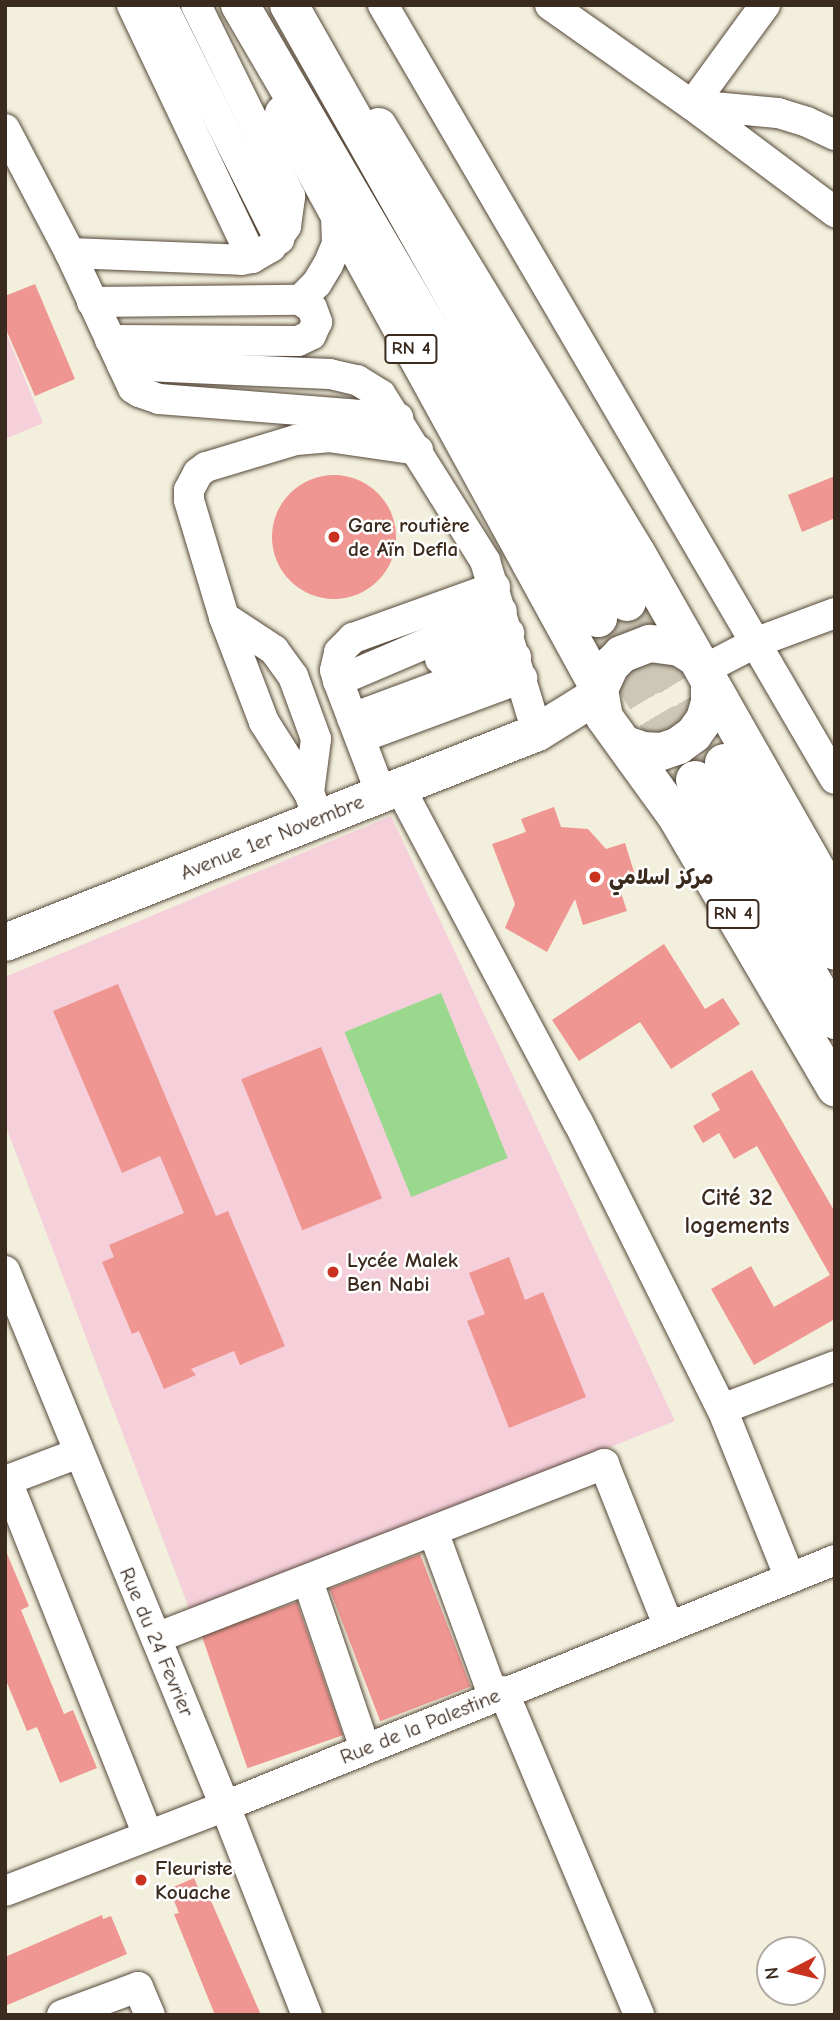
<!DOCTYPE html>
<html>
<head>
<meta charset="utf-8">
<style>
  body { margin:0 }
  #map { position:relative; width:840px; height:2020px; overflow:hidden; background:#f2efdc; font-family:"Comic Neue","Playpen Sans Arabic",sans-serif }
  div>[style] { position:absolute }
  .built>* { inset:0; background:#f5cfda }
  .green>* { inset:0; background:#9ad88d; transform-origin:0 0 }
  .building>* { inset:0; background:#f09692; transform-origin:0 0 }
  .round { border-radius:50% }
  .highway-tunnel>* { height:38px; margin-top:-19px; transform-origin:0; background:repeating-linear-gradient(90deg,#cdc8b6 0 38px,transparent 0 57px) }
  .roads { filter:drop-shadow(0 0 2px #56483a) drop-shadow(0 0 2px #56483a) }
  .minor>* { height:30px; margin:-15px; padding:0 15px; transform-origin:15px; border-radius:15px; background:#fff }
  .major>* { height:37px; margin:-18.5px; padding:0 18.5px; transform-origin:18.5px; border-radius:18.5px; background:#fff }
  .highway>* { height:38px; margin:-19px; padding:0 19px; transform-origin:19px; border-radius:19px; background:#fff }
  .dots>* { width:19px; height:19px; translate:-50% -50%; box-sizing:border-box; border:4px solid #fff; border-radius:50% }
  span { translate:-50% -50%; white-space:nowrap; text-align:center; line-height:1.15; -webkit-text-stroke:5px #fff; paint-order:stroke }
  .shield-label span { padding:2px 5px; background:#fff; border:2px solid; border-radius:5px; -webkit-text-stroke-width:0 }
  .shield-label { font-size:19px; color:#3b2a1e; font-weight:700 }
  .poi-label { font-size:21px; color:#3b2a1e; font-weight:700 }
  .left { translate:0 -50%; text-align:left }
  .street-label { font-size:21px; color:#3b2a1e }
  .quarter-label { font-size:24px; color:#3b2a1e; font-weight:700 }
  .frame { position:absolute; inset:0; border:7px solid #3b2a1e; pointer-events:none }
  .north { position:absolute; left:756px; top:1936px; width:70px; height:70px; box-sizing:border-box; background:#fff; border:2px solid #b1aaa5; border-radius:50%; rotate:263deg; font-size:19px; font-weight:700; line-height:28px; text-align:center; color:#3b2a1e }
  .north::after { content:''; display:block; margin:auto; width:24px; height:32px; background:#c8321e; clip-path:polygon(50% 0,100% 100%,50% 72%,0 100%) }
</style>
</head>
<body>
<div id="map">
  <div class="built">
    <i style="clip-path:polygon(5px 330px,43px 423px,5px 439px)"></i>
    <i style="clip-path:polygon(391px 816px,675px 1421px,192px 1616px,5px 1124px,5px 977px)"></i>
  </div>
  <div class="green">
    <i style="left:441px;top:993px;width:178px;height:104px;rotate:68deg"></i>
  </div>
  <div class="building">
    <i style="clip-path:polygon(35px 284px,75px 379px,35px 396px,5px 327px,5px 296px)"></i>
    <i class="round" style="left:272px;top:475px;width:124px;height:124px"></i>
    <i style="clip-path:polygon(835px 476px,835px 518px,802px 532px,788px 495px)"></i>
    <i style="clip-path:polygon(554px 807px,561px 827px,588px 829px,606px 849px,625px 843px,635px 875px,617px 881px,627px 911px,583px 925px,575px 899px,547px 952px,505px 928px,515px 904px,492px 844px,526px 832px,521px 819px)"></i>
    <i style="clip-path:polygon(664px 944px,705px 1009px,723px 998px,740px 1024px,671px 1069px,640px 1022px,579px 1061px,552px 1020px)"></i>
    <i style="clip-path:polygon(118px 984px,216px 1216px,228px 1211px,285px 1346px,240px 1365px,234px 1351px,191px 1369px,196px 1375px,164px 1389px,139px 1331px,132px 1334px,102px 1262px,114px 1257px,109px 1245px,184px 1213px,160px 1156px,122px 1173px,53px 1011px)"></i>
    <i style="left:321px;top:1047px;width:163px;height:86px;rotate:68deg"></i>
    <i style="clip-path:polygon(752px 1070px,835px 1212px,835px 1319px,754px 1365px,711px 1289px,751px 1266px,774px 1307px,830px 1275px,757px 1146px,734px 1159px,719px 1133px,703px 1143px,693px 1126px,720px 1110px,711px 1094px)"></i>
    <i style="clip-path:polygon(509px 1257px,525px 1300px,543px 1292px,586px 1397px,509px 1428px,467px 1321px,485px 1314px,469px 1273px)"></i>
    <i style="clip-path:polygon(5px 1549px,29px 1606px,21px 1610px,64px 1714px,73px 1710px,97px 1768px,60px 1783px,37px 1727px,27px 1731px,5px 1678px)"></i>
    <i style="left:420px;top:1554px;width:142px;height:97px;rotate:69deg"></i>
    <i style="left:297px;top:1602px;width:141px;height:101px;rotate:71deg"></i>
    <i style="clip-path:polygon(194px 1878px,202px 1897px,208px 1894px,261px 2015px,215px 2015px,174px 1914px,179px 1913px,169px 1889px)"></i>
    <i style="clip-path:polygon(102px 1915px,103px 1919px,111px 1916px,127px 1954px,5px 2006px,5px 1957px)"></i>
  </div>
  <div class="highway-tunnel">
    <i style="left:627px;top:602px;width:188px;rotate:58.9deg"></i>
    <i style="left:598px;top:618px;width:184px;rotate:59.3deg"></i>
  </div>
  <div class="roads">
    <div class="minor">
      <i style="left:132px;top:5px;width:280px;rotate:64.6deg"></i>
      <i style="left:162px;top:5px;width:262px;rotate:63.4deg"></i>
      <i style="left:383px;top:5px;width:896px;rotate:59.72deg"></i>
      <i style="left:550px;top:5px;width:174px;rotate:35.2deg"></i>
      <i style="left:692px;top:105px;width:179px;rotate:36.8deg"></i>
      <i style="left:692px;top:105px;width:86px;rotate:5.3deg"></i>
      <i style="left:778px;top:113px;width:30px;rotate:17deg"></i>
      <i style="left:807px;top:122px;width:31px;rotate:25deg"></i>
      <i style="left:692px;top:105px;width:124px;rotate:-53.9deg"></i>
      <i style="left:5px;top:129px;width:140px;rotate:62.3deg"></i>
      <i style="left:70px;top:253px;width:149px;rotate:65deg"></i>
      <i style="left:133px;top:388px;width:7px;rotate:34deg"></i>
      <i style="left:139px;top:392px;width:21px;rotate:19deg"></i>
      <i style="left:159px;top:399px;width:240px;rotate:4.5deg"></i>
      <i style="left:70px;top:253px;width:171px;rotate:2.3deg"></i>
      <i style="left:241px;top:260px;width:11px;rotate:-10deg"></i>
      <i style="left:252px;top:258px;width:22px;rotate:-30deg"></i>
      <i style="left:271px;top:247px;width:26px;rotate:-54deg"></i>
      <i style="left:286px;top:226px;width:30px;rotate:-82deg"></i>
      <i style="left:290px;top:196px;width:213px;rotate:-116.2deg"></i>
      <i style="left:300px;top:300px;width:24px;rotate:-45deg"></i>
      <i style="left:317px;top:283px;width:21px;rotate:-59deg"></i>
      <i style="left:328px;top:265px;width:23px;rotate:-67deg"></i>
      <i style="left:337px;top:244px;width:31px;rotate:-92deg"></i>
      <i style="left:92px;top:302px;width:208px;rotate:-0.6deg"></i>
      <i style="left:300px;top:300px;width:14px;rotate:34deg"></i>
      <i style="left:312px;top:308px;width:15px;rotate:70deg"></i>
      <i style="left:317px;top:322px;width:14px;rotate:115deg"></i>
      <i style="left:311px;top:335px;width:14px;rotate:155deg"></i>
      <i style="left:298px;top:341px;width:188px;rotate:-179.7deg"></i>
      <i style="left:122px;top:365px;width:208px;rotate:2.5deg"></i>
      <i style="left:330px;top:374px;width:28px;rotate:13deg"></i>
      <i style="left:357px;top:380px;width:28px;rotate:32deg"></i>
      <i style="left:381px;top:395px;width:196px;rotate:57.9deg"></i>
      <i style="left:485px;top:561px;width:179px;rotate:73.1deg"></i>
      <i style="left:224px;top:617px;width:60px;rotate:33.4deg"></i>
      <i style="left:274px;top:650px;width:32px;rotate:54deg"></i>
      <i style="left:293px;top:676px;width:67px;rotate:69.9deg"></i>
      <i style="left:316px;top:739px;width:54px;rotate:97.4deg"></i>
      <i style="left:440px;top:659px;width:74px;rotate:-20.6deg"></i>
      <i style="left:703px;top:670px;width:61px;rotate:-27.4deg"></i>
      <i style="left:757px;top:642px;width:83px;rotate:-20.4deg"></i>
      <i style="left:338px;top:681px;width:178px;rotate:-23.1deg"></i>
      <i style="left:352px;top:718px;width:175px;rotate:-20.4deg"></i>
      <i style="left:360px;top:738px;width:173px;rotate:-20.3deg"></i>
      <i style="left:399px;top:786px;width:381px;rotate:62deg"></i>
      <i style="left:578px;top:1122px;width:321px;rotate:63.4deg"></i>
      <i style="left:722px;top:1409px;width:182px;rotate:68.1deg"></i>
      <i style="left:381px;top:794px;width:121px;rotate:-110.8deg"></i>
      <i style="left:338px;top:681px;width:11px;rotate:-105deg"></i>
      <i style="left:335px;top:670px;width:18px;rotate:-77deg"></i>
      <i style="left:339px;top:652px;width:20px;rotate:-45deg"></i>
      <i style="left:353px;top:638px;width:151px;rotate:-19.8deg"></i>
      <i style="left:319px;top:820px;width:29px;rotate:-110deg"></i>
      <i style="left:309px;top:793px;width:84px;rotate:-122.4deg"></i>
      <i style="left:264px;top:722px;width:112px;rotate:-110.9deg"></i>
      <i style="left:224px;top:617px;width:122px;rotate:-106.7deg"></i>
      <i style="left:189px;top:500px;width:10px;rotate:-90deg"></i>
      <i style="left:189px;top:490px;width:19px;rotate:-62deg"></i>
      <i style="left:198px;top:473px;width:10px;rotate:-37deg"></i>
      <i style="left:206px;top:467px;width:94px;rotate:-16.7deg"></i>
      <i style="left:296px;top:440px;width:32px;rotate:-5deg"></i>
      <i style="left:328px;top:437px;width:91px;rotate:8.2deg"></i>
      <i style="left:5px;top:1271px;width:578px;rotate:67.65deg"></i>
      <i style="left:225px;top:1806px;width:225px;rotate:68.6deg"></i>
      <i style="left:722px;top:1409px;width:121px;rotate:-20.8deg"></i>
      <i style="left:5px;top:1481px;width:79px;rotate:-20.7deg"></i>
      <i style="left:7px;top:1481px;width:381px;rotate:68.3deg"></i>
      <i style="left:433px;top:1531px;width:175px;rotate:69.9deg"></i>
      <i style="left:308px;top:1581px;width:176px;rotate:71.2deg"></i>
      <i style="left:156px;top:1638px;width:481px;rotate:-21.2deg"></i>
      <i style="left:604px;top:1464px;width:173px;rotate:68.3deg"></i>
      <i style="left:503px;top:1691px;width:351px;rotate:67.2deg"></i>
      <i style="left:5px;top:1891px;width:236px;rotate:-21.1deg"></i>
      <i style="left:225px;top:1806px;width:658px;rotate:-21.96deg"></i>
      <i style="left:62px;top:2015px;width:81px;rotate:-20.2deg"></i>
      <i style="left:138px;top:1987px;width:30px;rotate:67deg"></i>
    </div>
    <div class="major">
      <i style="left:283px;top:113px;width:657px;rotate:61.25deg"></i>
      <i style="left:378px;top:126px;width:498px;rotate:58.8deg"></i>
      <i style="left:636px;top:552px;width:403px;rotate:60.4deg"></i>
      <i style="left:692px;top:655px;width:15px;rotate:-148deg"></i>
      <i style="left:679px;top:647px;width:30px;rotate:-172deg"></i>
      <i style="left:649px;top:643px;width:30px;rotate:159deg"></i>
      <i style="left:621px;top:654px;width:16px;rotate:135deg"></i>
      <i style="left:610px;top:665px;width:26px;rotate:115deg"></i>
      <i style="left:599px;top:689px;width:28px;rotate:80deg"></i>
      <i style="left:604px;top:717px;width:121px;rotate:54.1deg"></i>
      <i style="left:675px;top:815px;width:316px;rotate:59.6deg"></i>
      <i style="left:625px;top:744px;width:18px;rotate:19deg"></i>
      <i style="left:642px;top:750px;width:19px;rotate:3deg"></i>
      <i style="left:661px;top:751px;width:18px;rotate:-19deg"></i>
      <i style="left:678px;top:745px;width:19px;rotate:-36deg"></i>
      <i style="left:693px;top:734px;width:19px;rotate:-54deg"></i>
      <i style="left:704px;top:719px;width:19px;rotate:-74deg"></i>
      <i style="left:709px;top:701px;width:18px;rotate:-90deg"></i>
      <i style="left:5px;top:942px;width:572px;rotate:-21.54deg"></i>
      <i style="left:537px;top:732px;width:72px;rotate:-31.9deg"></i>
    </div>
    <div class="highway">
      <i style="left:240px;top:5px;width:710px;rotate:59.71deg"></i>
      <i style="left:289px;top:5px;width:686px;rotate:60.48deg"></i>
      <i style="left:724px;top:763px;width:218px;rotate:59.4deg"></i>
      <i style="left:695px;top:780px;width:278px;rotate:59.7deg"></i>
    </div>
  </div>
  <div class="dots">
    <i style="left:334px;top:537px;background:#c8321e"></i>
    <i style="left:595px;top:877px;background:#c8321e"></i>
    <i style="left:333px;top:1272px;background:#c8321e"></i>
    <i style="left:141px;top:1880px;background:#c8321e"></i>
  </div>
  <div class="shield-label">
    <span style="left:411px;top:349px">RN 4</span>
    <span style="left:733px;top:914px">RN 4</span>
  </div>
  <div class="poi-label">
    <span class="left" style="left:348px;top:537px">Gare routière<br>de Aïn Defla</span>
    <span class="left" style="left:609px;top:877px">مركز اسلامي</span>
    <span class="left" style="left:347px;top:1272px">Lycée Malek<br>Ben Nabi</span>
    <span class="left" style="left:155px;top:1880px">Fleuriste<br>Kouache</span>
  </div>
  <div class="street-label">
    <span style="left:272px;top:837px;rotate:-22deg">Avenue 1er Novembre</span>
    <span style="left:157px;top:1642px;rotate:67deg">Rue du 24 Fevrier</span>
    <span style="left:420px;top:1726px;rotate:-22deg">Rue de la Palestine</span>
  </div>
  <div class="quarter-label">
    <span style="left:737px;top:1212px">Cité 32<br>logements</span>
  </div>
  <div class="frame"></div>
  <div class="north">N</div>
</div>
</body>
</html>
